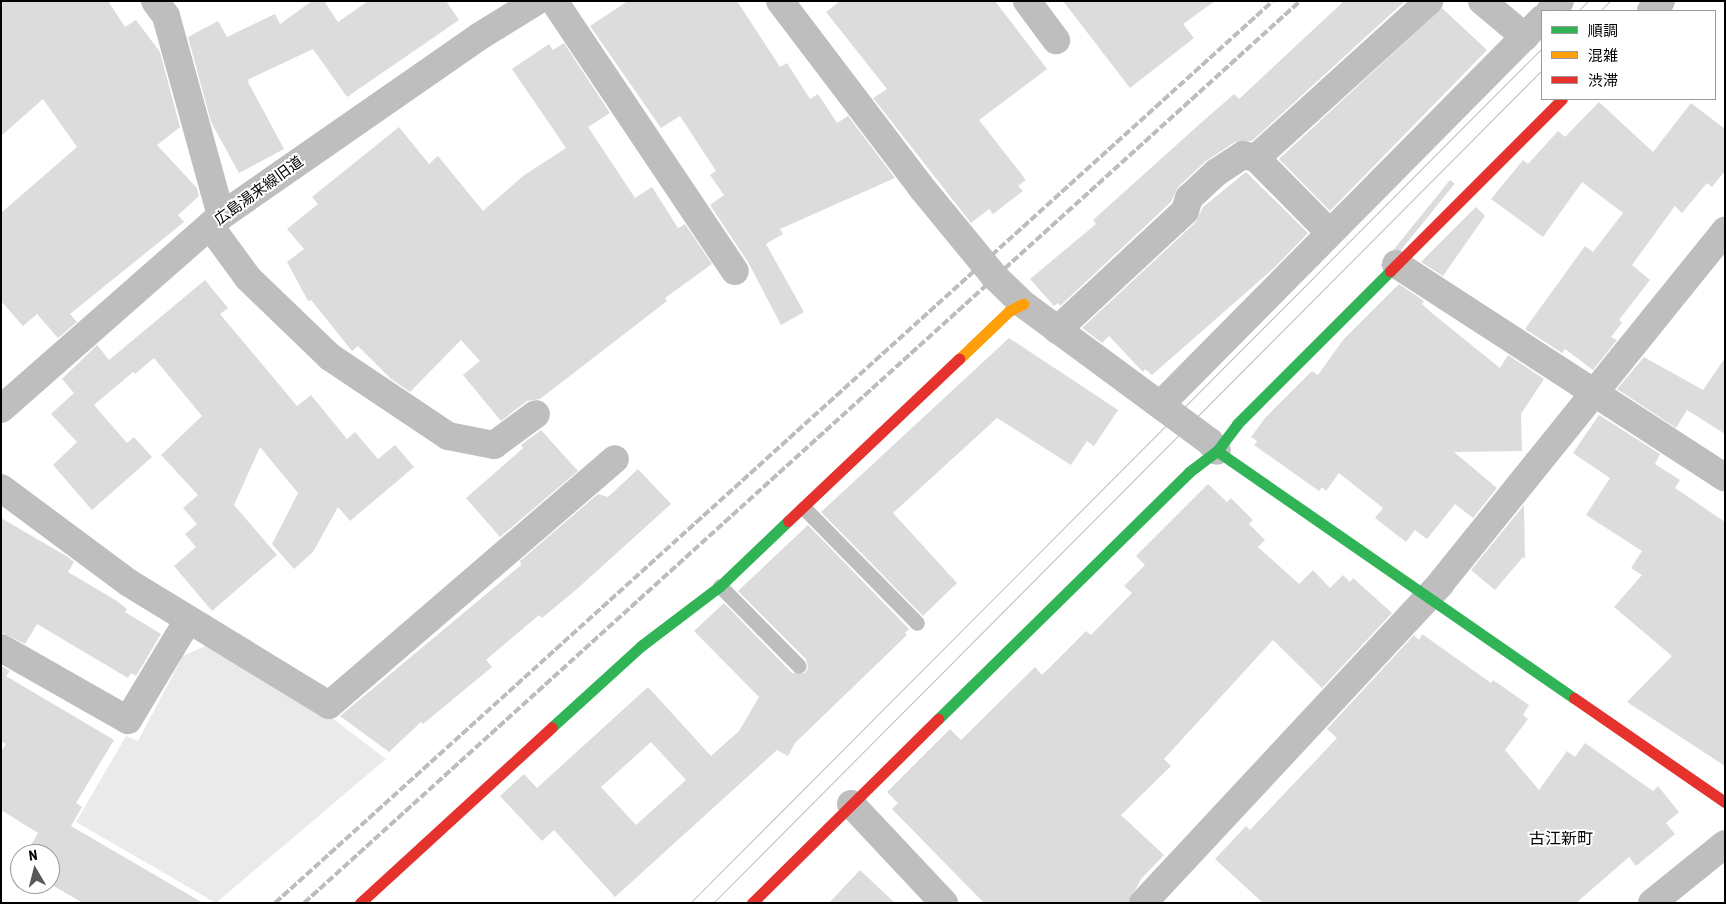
<!DOCTYPE html>
<html>
<head>
<meta charset="utf-8">
<style>
  body { margin:0 }
  #map { position:relative; width:1726px; height:904px; overflow:hidden; background:#fff; font-family:"Roboto Condensed","Noto Sans JP",sans-serif }
  div>[style] { position:absolute }
  .green>* { inset:0; background:#eaeaea }
  .building>* { inset:0; background:#dcdcdc; transform-origin:0 0 }
  .lane>* { height:15px; margin:-7.5px; padding:0 7.5px; transform-origin:7.5px; border-radius:7.5px; background:#bebebe }
  .street>* { height:28px; margin:-14px; padding:0 14px; transform-origin:14px; border-radius:14px; background:#bebebe }
  .fast>* { height:11px; margin:-5.5px; padding:0 5.5px; transform-origin:5.5px; border-radius:5.5px; background:#30b455 }
  .slow>* { height:11px; margin:-5.5px; padding:0 5.5px; transform-origin:5.5px; border-radius:5.5px; background:#ff9f0a }
  .jam>* { height:11px; margin:-5.5px; padding:0 5.5px; transform-origin:5.5px; border-radius:5.5px; background:#e5322d }
  .tram>* { height:1px; margin:-0.5px; padding:0 0.5px; transform-origin:0.5px; border-radius:0.5px; background:#bdbdbd }
  .rail>* { height:4px; margin-top:-2px; transform-origin:0; background:repeating-linear-gradient(90deg,#bdbdbd 0 8px,transparent 0 10.5px) }
  span { translate:-50% -50%; white-space:nowrap; text-align:center; line-height:1.15; -webkit-text-stroke:4px #fff; paint-order:stroke }
  .street-label { font-size:15px; color:#000 }
  .neighbourhood-label { font-size:16px; color:#000 }
  .frame { position:absolute; inset:0; border:2px solid #000; pointer-events:none }
  .legend { position:absolute; left:1541px; top:10px; width:175px; height:90px; box-sizing:border-box; background:#fff; border:1px solid #999; margin:0; padding:6px 9px; list-style:none; font-size:15px; color:#000 }
  .legend li { display:flex; align-items:center; gap:10px; height:25px }
  .legend b { width:25px; border:1px solid #999 }
  .north { position:absolute; left:10px; top:844px; width:50px; height:50px; box-sizing:border-box; background:#fff; border:1px solid #999; border-radius:50%; rotate:352deg; font-size:14px; font-weight:700; line-height:20px; text-align:center; color:#000 }
  .north::after { content:''; display:block; margin:auto; width:18px; height:22px; background:#595959; clip-path:polygon(50% 0,100% 100%,50% 72%,0 100%) }
</style>
</head>
<body>
<div id="map">
  <div class="green">
    <i style="clip-path:polygon(205px 646px,324px 712px,386px 759px,216px 903px,76px 822px,126px 736px,138px 741px,183px 656px)"></i>
  </div>
  <div class="building">
    <i style="clip-path:polygon(1px 1px,108px 1px,125px 27px,136px 20px,160px 52px,180px 127px,157px 145px,197px 188px,199px 196px,178px 215px,184px 222px,70px 314px,77px 322px,58px 338px,37px 314px,23px 326px,1px 301px,1px 213px,77px 147px,43px 99px,1px 136px)"></i>
    <i style="clip-path:polygon(312px 1px,324px 1px,338px 22px,368px 1px,446px 1px,459px 20px,347px 97px,313px 49px,249px 79px,248px 82px,284px 149px,239px 173px,211px 122px,188px 37px,218px 21px,227px 37px,275px 14px,280px 24px)"></i>
    <i style="clip-path:polygon(628px 1px,737px 1px,780px 67px,787px 63px,810px 99px,818px 94px,837px 123px,848px 116px,895px 178px,780px 229px,783px 234px,766px 244px,804px 312px,781px 325px,748px 262px,710px 205px,724px 195px,710px 175px,716px 171px,680px 116px,661px 128px,590px 26px)"></i>
    <i style="clip-path:polygon(840px 1px,995px 1px,1047px 69px,979px 120px,1026px 180px,1018px 186px,1023px 191px,993px 214px,989px 209px,971px 223px,873px 98px,887px 89px,826px 12px)"></i>
    <i style="clip-path:polygon(1063px 1px,1215px 1px,1183px 24px,1194px 38px,1130px 88px)"></i>
    <i style="clip-path:polygon(1344px 1px,1405px 1px,1252px 141px,1235px 142px,1206px 161px,1178px 187px,1171px 202px,1060px 306px,1058px 303px,1054px 306px,1030px 279px,1096px 224px,1093px 220px,1202px 122px,1234px 94px,1239px 99px)"></i>
    <i style="clip-path:polygon(1442px 8px,1487px 50px,1330px 211px,1279px 159px)"></i>
    <i style="clip-path:polygon(564px 43px,610px 113px,588px 127px,635px 198px,652px 187px,678px 228px,685px 224px,712px 264px,665px 298px,667px 301px,540px 399px,527px 401px,501px 421px,463px 375px,480px 361px,461px 340px,410px 392px,391px 379px,358px 346px,352px 351px,311px 300px,308px 301px,287px 262px,304px 249px,287px 229px,318px 204px,312px 197px,399px 127px,429px 164px,438px 156px,483px 211px,523px 176px,566px 148px,512px 69px,549px 44px,553px 50px)"></i>
    <i style="clip-path:polygon(1599px 102px,1653px 152px,1691px 103px,1725px 129px,1725px 171px,1712px 187px,1707px 183px,1682px 213px,1675px 206px,1632px 265px,1650px 280px,1619px 320px,1622px 323px,1611px 337px,1617px 340px,1593px 370px,1565px 349px,1562px 353px,1525px 329px,1585px 246px,1593px 252px,1623px 213px,1582px 182px,1543px 237px,1491px 199px,1523px 160px,1528px 164px,1558px 131px,1565px 137px)"></i>
    <i style="clip-path:polygon(1246px 172px,1308px 233px,1274px 268px,1152px 375px,1145px 369px,1143px 372px,1109px 336px,1102px 343px,1082px 328px,1196px 222px,1203px 207px)"></i>
    <i style="left:1450px;top:180px;width:6px;height:110px;rotate:39deg"></i>
    <i style="clip-path:polygon(1476px 207px,1485px 216px,1443px 276px,1421px 262px)"></i>
    <i style="clip-path:polygon(205px 280px,228px 308px,220px 314px,297px 406px,311px 395px,347px 439px,355px 432px,378px 459px,395px 445px,414px 467px,350px 521px,338px 507px,313px 552px,294px 569px,272px 544px,298px 493px,260px 447px,234px 505px,277px 555px,212px 611px,174px 566px,196px 547px,185px 534px,197px 524px,183px 508px,198px 495px,161px 455px,202px 416px,154px 358px,135px 374px,133px 372px,94px 405px,127px 443px,134px 437px,152px 457px,92px 510px,53px 465px,77px 442px,51px 414px,74px 393px,62px 379px,97px 345px,109px 360px)"></i>
    <i style="clip-path:polygon(1399px 284px,1424px 301px,1422px 304px,1433px 314px,1500px 368px,1508px 355px,1544px 379px,1521px 414px,1522px 451px,1454px 452px,1497px 488px,1473px 518px,1455px 504px,1427px 539px,1415px 530px,1406px 542px,1375px 518px,1383px 508px,1339px 473px,1326px 491px,1322px 487px,1319px 491px,1254px 445px,1257px 441px,1251px 437px,1265px 418px,1312px 371px,1318px 375px,1343px 340px)"></i>
    <i style="clip-path:polygon(1009px 338px,1118px 410px,1094px 446px,1087px 441px,1071px 465px,997px 418px,893px 513px,957px 583px,923px 616px,821px 512px)"></i>
    <i style="clip-path:polygon(1644px 357px,1703px 390px,1725px 358px,1725px 434px,1687px 410px,1676px 428px,1617px 389px)"></i>
    <i style="clip-path:polygon(1599px 415px,1660px 454px,1655px 464px,1680px 480px,1675px 488px,1725px 522px,1725px 766px,1627px 702px,1672px 656px,1614px 607px,1642px 575px,1631px 568px,1642px 551px,1586px 515px,1610px 478px,1573px 453px)"></i>
    <i style="clip-path:polygon(541px 430px,578px 471px,500px 537px,466px 498px,523px 448px,521px 445px)"></i>
    <i style="clip-path:polygon(638px 469px,671px 504px,577px 589px,542px 618px,539px 615px,486px 660px,492px 667px,423px 724px,421px 722px,389px 752px,340px 716px,521px 565px,520px 561px,598px 494px,608px 497px)"></i>
    <i style="clip-path:polygon(1208px 484px,1227px 502px,1231px 498px,1253px 520px,1249px 524px,1265px 540px,1258px 547px,1299px 584px,1313px 570px,1330px 588px,1343px 575px,1350px 582px,1353px 578px,1392px 613px,1322px 688px,1273px 640px,1164px 759px,1171px 766px,1121px 815px,1164px 855px,1141px 879px,1128px 903px,984px 903px,892px 809px,898px 803px,887px 792px,950px 729px,961px 740px,1035px 667px,1042px 675px,1086px 631px,1091px 635px,1132px 593px,1124px 586px,1145px 565px,1136px 556px)"></i>
    <i style="clip-path:polygon(1524px 505px,1525px 559px,1523px 557px,1495px 590px,1471px 570px)"></i>
    <i style="clip-path:polygon(1px 518px,68px 557px,74px 562px,68px 572px,117px 601px,127px 609px,125px 612px,161px 634px,136px 676px,131px 673px,128px 678px,37px 624px,25px 644px,1px 632px)"></i>
    <i style="clip-path:polygon(evenodd,808px 525px,909px 629px,905px 633px,907px 635px,795px 743px,788px 756px,777px 750px,615px 897px,554px 830px,542px 841px,500px 796px,524px 774px,537px 788px,648px 687px,711px 756px,739px 731px,759px 697px,694px 631px,724px 603px,792px 673px,805px 673px,808px 668px,806px 659px,738px 591px,808px 525px,651px 742px,686px 780px,636px 825px,601px 787px,651px 742px)"></i>
    <i style="clip-path:polygon(1422px 634px,1491px 683px,1493px 680px,1529px 705px,1523px 715px,1528px 719px,1505px 750px,1539px 790px,1567px 751px,1575px 757px,1585px 743px,1653px 791px,1658px 786px,1679px 812px,1666px 823px,1675px 834px,1636px 866px,1629px 857px,1576px 903px,1263px 903px,1215px 859px,1246px 826px,1250px 830px,1337px 738px,1327px 729px,1414px 635px,1419px 640px)"></i>
    <i style="clip-path:polygon(1px 666px,10px 671px,6px 676px,114px 740px,76px 803px,82px 807px,71px 826px,203px 903px,83px 903px,50px 884px,50px 854px,26px 854px,38px 833px,1px 810px,1px 752px,6px 744px,1px 741px)"></i>
    <i style="clip-path:polygon(860px 870px,895px 903px,829px 903px)"></i>
  </div>
  <div class="lane">
    <i style="left:804px;top:508px;width:161px;rotate:45.5deg"></i>
    <i style="left:720px;top:586px;width:112px;rotate:45.4deg"></i>
  </div>
  <div class="street">
    <i style="left:155px;top:1px;width:19px;rotate:54deg"></i>
    <i style="left:166px;top:16px;width:207px;rotate:74.6deg"></i>
    <i style="left:554px;top:1px;width:325px;rotate:56.2deg"></i>
    <i style="left:780px;top:1px;width:233px;rotate:52.8deg"></i>
    <i style="left:921px;top:187px;width:117px;rotate:50.6deg"></i>
    <i style="left:995px;top:277px;width:39px;rotate:44deg"></i>
    <i style="left:1023px;top:304px;width:232px;rotate:36.4deg"></i>
    <i style="left:1210px;top:442px;width:11px;rotate:52deg"></i>
    <i style="left:1027px;top:1px;width:49px;rotate:53.4deg"></i>
    <i style="left:1482px;top:1px;width:56px;rotate:39.9deg"></i>
    <i style="left:1550px;top:11px;width:14px;rotate:-45deg"></i>
    <i style="left:1651px;top:11px;width:14px;rotate:-45deg"></i>
    <i style="left:210px;top:226px;width:64px;rotate:53.8deg"></i>
    <i style="left:248px;top:278px;width:114px;rotate:43.9deg"></i>
    <i style="left:330px;top:357px;width:142px;rotate:33.8deg"></i>
    <i style="left:448px;top:436px;width:47px;rotate:11.1deg"></i>
    <i style="left:494px;top:445px;width:52px;rotate:-36.4deg"></i>
    <i style="left:1329px;top:232px;width:104px;rotate:-134.6deg"></i>
    <i style="left:1256px;top:158px;width:234px;rotate:-42.2deg"></i>
    <i style="left:1396px;top:264px;width:392px;rotate:33deg"></i>
    <i style="left:1057px;top:330px;width:175px;rotate:-42.9deg"></i>
    <i style="left:1185px;top:211px;width:14px;rotate:-73deg"></i>
    <i style="left:1189px;top:198px;width:38px;rotate:-43deg"></i>
    <i style="left:1217px;top:172px;width:31px;rotate:-33deg"></i>
    <i style="left:1243px;top:155px;width:13px;rotate:13deg"></i>
    <i style="left:1160px;top:405px;width:543px;rotate:-45.3deg"></i>
    <i style="left:1px;top:409px;width:293px;rotate:-41.3deg"></i>
    <i style="left:221px;top:216px;width:315px;rotate:-34.8deg"></i>
    <i style="left:480px;top:36px;width:67px;rotate:-31.6deg"></i>
    <i style="left:1px;top:488px;width:159px;rotate:36.6deg"></i>
    <i style="left:129px;top:583px;width:234px;rotate:31.4deg"></i>
    <i style="left:329px;top:705px;width:377px;rotate:-40.7deg"></i>
    <i style="left:1px;top:648px;width:146px;rotate:29.6deg"></i>
    <i style="left:128px;top:720px;width:117px;rotate:-59deg"></i>
    <i style="left:851px;top:804px;width:136px;rotate:46.8deg"></i>
    <i style="left:1143px;top:903px;width:436px;rotate:-47deg"></i>
    <i style="left:1440px;top:584px;width:454px;rotate:-51.1deg"></i>
    <i style="left:1652px;top:903px;width:94px;rotate:-38.9deg"></i>
  </div>
  <div class="fast">
    <i style="left:1217px;top:451px;width:434px;rotate:34.7deg"></i>
    <i style="left:938px;top:719px;width:352px;rotate:-44.5deg"></i>
    <i style="left:1189px;top:472px;width:35px;rotate:-37deg"></i>
    <i style="left:1217px;top:451px;width:34px;rotate:-53deg"></i>
    <i style="left:1237px;top:424px;width:216px;rotate:-45deg"></i>
    <i style="left:552px;top:727px;width:120px;rotate:-42.3deg"></i>
    <i style="left:641px;top:646px;width:99px;rotate:-37.2deg"></i>
    <i style="left:720px;top:586px;width:94px;rotate:-43.7deg"></i>
  </div>
  <div class="slow">
    <i style="left:959px;top:359px;width:69px;rotate:-43.8deg"></i>
    <i style="left:1009px;top:311px;width:16px;rotate:-27deg"></i>
  </div>
  <div class="jam">
    <i style="left:1390px;top:271px;width:243px;rotate:-45deg"></i>
    <i style="left:788px;top:521px;width:236px;rotate:-43.5deg"></i>
    <i style="left:1574px;top:698px;width:183px;rotate:34.6deg"></i>
    <i style="left:360px;top:903px;width:260px;rotate:-42.5deg"></i>
    <i style="left:752px;top:903px;width:262px;rotate:-44.7deg"></i>
  </div>
  <div class="tram">
    <i style="left:1578px;top:11px;width:14px;rotate:-45deg"></i>
    <i style="left:1600px;top:11px;width:14px;rotate:-45deg"></i>
    <i style="left:690px;top:903px;width:1207px;rotate:-45.1deg"></i>
    <i style="left:713px;top:903px;width:1175px;rotate:-45.14deg"></i>
  </div>
  <div class="rail">
    <i style="left:275px;top:903px;width:1345px;rotate:-42.11deg"></i>
    <i style="left:304px;top:903px;width:1344px;rotate:-42.16deg"></i>
  </div>
  <div class="street-label">
    <span style="left:259px;top:191px;rotate:-36deg">広島湯来線旧道</span>
  </div>
  <div class="neighbourhood-label">
    <span style="left:1561px;top:839px">古江新町</span>
  </div>
  <div class="frame"></div>
  <ul class="legend">
  <li><b style="height:6px;background:#30b455"></b>順調</li>
  <li><b style="height:6px;background:#ff9f0a"></b>混雑</li>
  <li><b style="height:6px;background:#e5322d"></b>渋滞</li>
  </ul>
  <div class="north">N</div>
</div>
</body>
</html>
